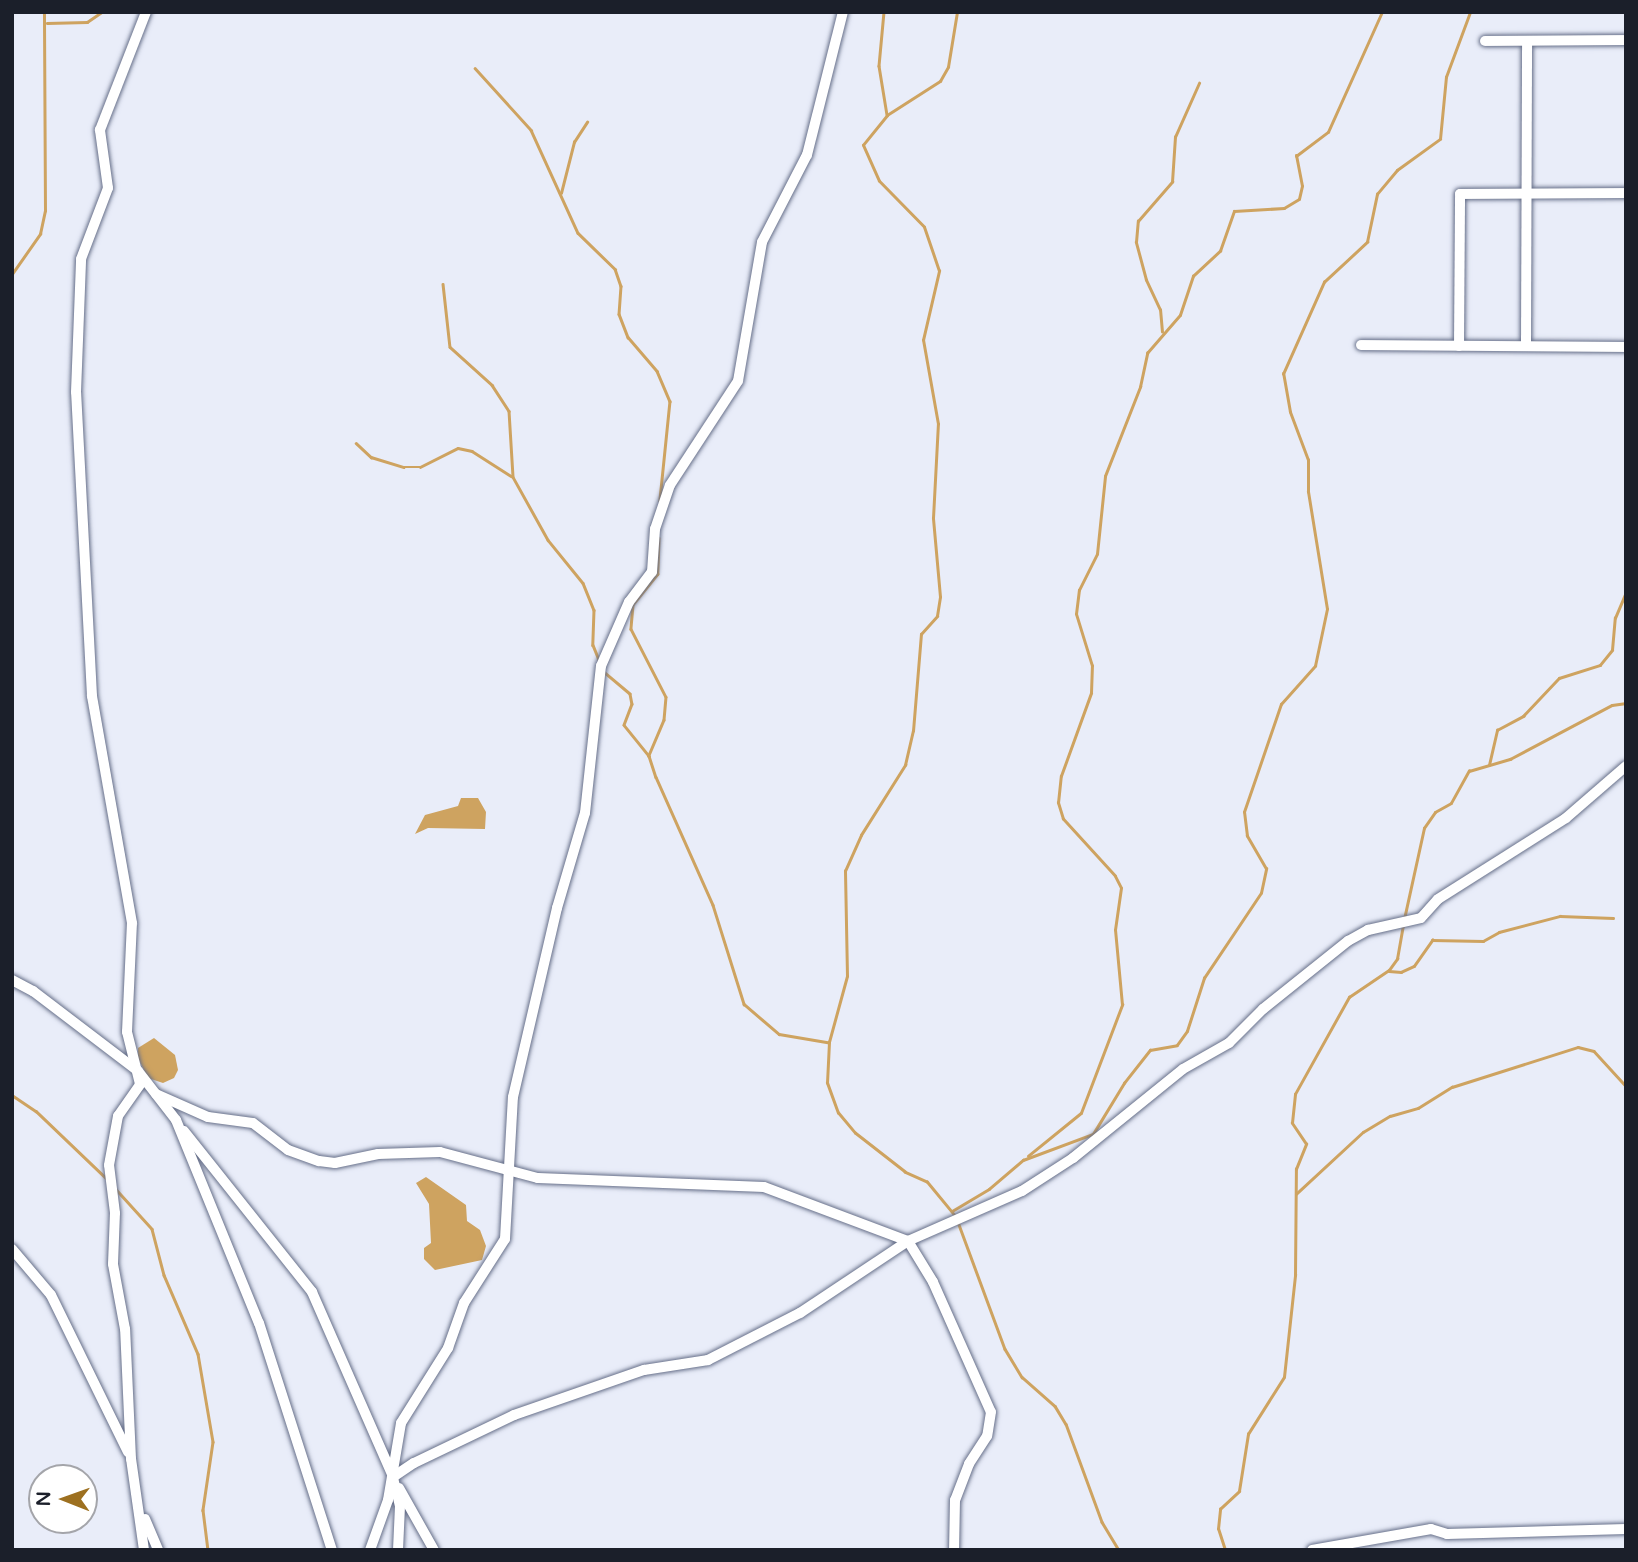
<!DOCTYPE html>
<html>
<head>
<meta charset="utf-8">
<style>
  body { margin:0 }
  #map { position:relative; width:1638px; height:1562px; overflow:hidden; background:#e9edf9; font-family:"Varela Round",sans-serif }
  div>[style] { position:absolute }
  .water>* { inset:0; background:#cea360 }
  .stream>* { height:2.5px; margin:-1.25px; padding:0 1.25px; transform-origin:1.25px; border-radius:1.25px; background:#cea360 }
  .roads { filter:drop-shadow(0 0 2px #666f89) drop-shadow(0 0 2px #666f89) }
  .minor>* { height:10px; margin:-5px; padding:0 5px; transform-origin:5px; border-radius:5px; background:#fff }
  span { translate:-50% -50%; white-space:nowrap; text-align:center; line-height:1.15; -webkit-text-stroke:7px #fff; paint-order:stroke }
  .frame { position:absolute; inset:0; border:14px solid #1b1f2a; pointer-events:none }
  .north { position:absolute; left:28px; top:1464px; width:70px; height:70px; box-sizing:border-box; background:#fff; border:2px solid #a4a5aa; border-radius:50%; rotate:271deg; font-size:19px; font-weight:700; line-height:28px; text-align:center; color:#1b1f2a }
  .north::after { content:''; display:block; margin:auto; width:24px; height:32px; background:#9d7020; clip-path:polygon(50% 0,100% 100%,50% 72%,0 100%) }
</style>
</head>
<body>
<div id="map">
  <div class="water">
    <i style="clip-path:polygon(461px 798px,478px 798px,486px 812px,485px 829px,428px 828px,415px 834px,425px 815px,458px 806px)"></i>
    <i style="clip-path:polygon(154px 1038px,175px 1055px,178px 1070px,174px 1078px,163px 1083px,148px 1078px,138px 1058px,138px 1048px)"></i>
    <i style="clip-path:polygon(426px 1177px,466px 1205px,467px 1221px,480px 1230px,486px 1246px,482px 1260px,435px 1270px,424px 1259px,424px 1248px,431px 1243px,429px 1204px,416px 1183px)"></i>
  </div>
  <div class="stream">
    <i style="left:884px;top:12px;width:54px;rotate:95.3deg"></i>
    <i style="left:879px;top:66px;width:50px;rotate:80.7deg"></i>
    <i style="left:47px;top:23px;width:40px;rotate:-1.4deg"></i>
    <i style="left:87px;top:22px;width:18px;rotate:-34deg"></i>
    <i style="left:475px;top:68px;width:84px;rotate:47.9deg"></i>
    <i style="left:531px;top:130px;width:113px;rotate:65.5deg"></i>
    <i style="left:578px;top:233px;width:52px;rotate:44.2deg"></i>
    <i style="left:615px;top:269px;width:18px;rotate:71deg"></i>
    <i style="left:621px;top:286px;width:28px;rotate:94deg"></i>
    <i style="left:619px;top:314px;width:25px;rotate:69deg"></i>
    <i style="left:628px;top:337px;width:45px;rotate:49.5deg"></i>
    <i style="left:657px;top:371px;width:33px;rotate:67deg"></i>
    <i style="left:670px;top:401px;width:100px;rotate:95.8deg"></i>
    <i style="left:561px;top:193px;width:53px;rotate:-75.7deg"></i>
    <i style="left:574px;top:142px;width:24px;rotate:-57deg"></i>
    <i style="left:12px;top:274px;width:49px;rotate:-55deg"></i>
    <i style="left:40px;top:234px;width:24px;rotate:-78deg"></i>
    <i style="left:45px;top:211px;width:199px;rotate:-90.3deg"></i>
    <i style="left:443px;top:284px;width:63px;rotate:83.7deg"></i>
    <i style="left:450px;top:347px;width:57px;rotate:42.1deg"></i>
    <i style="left:492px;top:385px;width:31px;rotate:57deg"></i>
    <i style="left:509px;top:411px;width:66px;rotate:86.5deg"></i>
    <i style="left:513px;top:477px;width:72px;rotate:60.9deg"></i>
    <i style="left:548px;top:540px;width:55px;rotate:50.9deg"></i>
    <i style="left:583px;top:583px;width:29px;rotate:68deg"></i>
    <i style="left:594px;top:610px;width:35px;rotate:92deg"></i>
    <i style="left:593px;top:645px;width:18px;rotate:68deg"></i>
    <i style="left:1162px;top:332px;width:22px;rotate:-95deg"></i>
    <i style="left:1160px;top:310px;width:33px;rotate:-115deg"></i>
    <i style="left:1146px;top:280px;width:39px;rotate:-105deg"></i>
    <i style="left:1136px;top:242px;width:21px;rotate:-85deg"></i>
    <i style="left:1138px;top:221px;width:52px;rotate:-48.9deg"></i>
    <i style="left:1172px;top:182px;width:45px;rotate:-86.2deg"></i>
    <i style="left:1175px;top:137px;width:59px;rotate:-66deg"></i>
    <i style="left:356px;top:443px;width:21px;rotate:43deg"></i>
    <i style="left:371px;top:457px;width:34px;rotate:17deg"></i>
    <i style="left:404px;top:467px;width:16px"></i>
    <i style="left:420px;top:467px;width:42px;rotate:-26.6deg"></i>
    <i style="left:458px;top:448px;width:14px;rotate:12deg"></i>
    <i style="left:472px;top:451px;width:46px;rotate:32.7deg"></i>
    <i style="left:659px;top:538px;width:36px;rotate:92deg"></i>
    <i style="left:658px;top:574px;width:40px;rotate:129deg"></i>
    <i style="left:633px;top:605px;width:24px;rotate:95deg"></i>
    <i style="left:631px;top:629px;width:76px;rotate:62.8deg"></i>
    <i style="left:666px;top:697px;width:23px;rotate:95deg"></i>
    <i style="left:664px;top:720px;width:39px;rotate:113deg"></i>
    <i style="left:649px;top:756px;width:22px;rotate:72deg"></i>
    <i style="left:656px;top:777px;width:140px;rotate:66deg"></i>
    <i style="left:713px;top:905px;width:104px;rotate:72.6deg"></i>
    <i style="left:744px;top:1004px;width:46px;rotate:40.6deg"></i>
    <i style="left:779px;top:1034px;width:49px;rotate:9.5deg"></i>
    <i style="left:603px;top:671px;width:35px;rotate:40deg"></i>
    <i style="left:630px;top:694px;width:10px;rotate:79deg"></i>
    <i style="left:632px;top:704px;width:22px;rotate:111deg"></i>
    <i style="left:624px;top:725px;width:40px;rotate:51deg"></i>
    <i style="left:1489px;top:765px;width:36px;rotate:-77deg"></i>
    <i style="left:1497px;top:730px;width:30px;rotate:-28deg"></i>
    <i style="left:1523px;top:716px;width:52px;rotate:-46.5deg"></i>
    <i style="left:1559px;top:678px;width:43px;rotate:-17.6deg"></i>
    <i style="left:1600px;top:665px;width:19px;rotate:-51deg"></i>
    <i style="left:1612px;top:650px;width:32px;rotate:-85deg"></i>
    <i style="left:1615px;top:618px;width:28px;rotate:-67deg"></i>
    <i style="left:1404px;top:919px;width:93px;rotate:-77.6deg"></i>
    <i style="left:1424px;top:828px;width:19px;rotate:-55deg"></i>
    <i style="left:1435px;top:812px;width:18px;rotate:-29deg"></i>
    <i style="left:1451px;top:803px;width:37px;rotate:-61deg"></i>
    <i style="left:1469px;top:771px;width:43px;rotate:-16.3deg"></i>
    <i style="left:1510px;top:759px;width:115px;rotate:-27.9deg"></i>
    <i style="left:1612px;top:705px;width:14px;rotate:-8deg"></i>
    <i style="left:1389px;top:971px;width:12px;rotate:5deg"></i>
    <i style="left:1401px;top:972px;width:14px;rotate:-25deg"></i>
    <i style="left:1414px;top:966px;width:32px;rotate:-55deg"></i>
    <i style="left:1432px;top:940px;width:51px;rotate:1.1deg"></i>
    <i style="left:1483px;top:941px;width:18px;rotate:-29deg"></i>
    <i style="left:1499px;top:932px;width:63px;rotate:-14.7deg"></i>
    <i style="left:1560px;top:916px;width:53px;rotate:2.2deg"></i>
    <i style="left:12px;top:1095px;width:29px;rotate:34deg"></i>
    <i style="left:36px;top:1111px;width:97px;rotate:43.7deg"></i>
    <i style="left:1028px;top:1156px;width:68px;rotate:-39.1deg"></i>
    <i style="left:1081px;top:1113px;width:116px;rotate:-69.2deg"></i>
    <i style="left:1122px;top:1005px;width:75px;rotate:-95.3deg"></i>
    <i style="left:1115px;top:930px;width:42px;rotate:-81.9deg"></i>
    <i style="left:1121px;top:888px;width:13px;rotate:-117deg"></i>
    <i style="left:1115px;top:876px;width:77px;rotate:-132.4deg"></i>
    <i style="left:1063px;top:819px;width:17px;rotate:-107deg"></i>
    <i style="left:1058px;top:803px;width:27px;rotate:-84deg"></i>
    <i style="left:1061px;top:776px;width:88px;rotate:-70.1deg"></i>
    <i style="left:1091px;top:693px;width:27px;rotate:-88deg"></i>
    <i style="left:1092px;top:666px;width:54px;rotate:-107.1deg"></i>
    <i style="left:1076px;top:614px;width:24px;rotate:-83deg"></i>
    <i style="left:1079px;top:590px;width:40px;rotate:-63.4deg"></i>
    <i style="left:1097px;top:554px;width:78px;rotate:-84.1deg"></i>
    <i style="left:1105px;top:476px;width:96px;rotate:-68.5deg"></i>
    <i style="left:1140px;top:387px;width:35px;rotate:-78deg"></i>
    <i style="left:1147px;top:353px;width:50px;rotate:-49deg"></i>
    <i style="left:1180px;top:315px;width:41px;rotate:-71.6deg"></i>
    <i style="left:1193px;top:276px;width:37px;rotate:-43deg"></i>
    <i style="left:1220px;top:251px;width:42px;rotate:-70.7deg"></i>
    <i style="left:1234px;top:211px;width:50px;rotate:-3.4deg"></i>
    <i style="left:1284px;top:208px;width:17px;rotate:-31deg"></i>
    <i style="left:1299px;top:199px;width:13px;rotate:-77deg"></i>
    <i style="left:1302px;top:186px;width:31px;rotate:-101deg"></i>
    <i style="left:1296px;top:156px;width:40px;rotate:-37deg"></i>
    <i style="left:1328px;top:132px;width:132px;rotate:-65.8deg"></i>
    <i style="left:115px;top:1188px;width:55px;rotate:47.9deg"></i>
    <i style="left:152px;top:1229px;width:48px;rotate:75.4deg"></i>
    <i style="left:164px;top:1275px;width:86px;rotate:66.7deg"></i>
    <i style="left:198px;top:1354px;width:89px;rotate:80.3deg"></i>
    <i style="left:213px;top:1442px;width:69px;rotate:98.4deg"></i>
    <i style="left:203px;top:1510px;width:40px;rotate:82.9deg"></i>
    <i style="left:1296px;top:1194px;width:91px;rotate:-42.8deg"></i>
    <i style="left:1363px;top:1132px;width:31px;rotate:-31deg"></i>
    <i style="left:1390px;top:1116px;width:29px;rotate:-16deg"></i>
    <i style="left:1418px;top:1108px;width:40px;rotate:-32deg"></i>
    <i style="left:1452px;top:1087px;width:132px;rotate:-17.6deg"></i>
    <i style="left:1578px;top:1047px;width:16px;rotate:14deg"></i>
    <i style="left:1594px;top:1051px;width:47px;rotate:47.6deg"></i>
    <i style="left:952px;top:1211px;width:43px;rotate:-30.7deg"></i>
    <i style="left:989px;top:1189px;width:45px;rotate:-40.5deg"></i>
    <i style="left:1023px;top:1160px;width:75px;rotate:-20.4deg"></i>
    <i style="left:1093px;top:1134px;width:60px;rotate:-58.7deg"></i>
    <i style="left:1124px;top:1083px;width:42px;rotate:-51.8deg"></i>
    <i style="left:1150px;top:1050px;width:27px;rotate:-10deg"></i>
    <i style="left:1177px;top:1045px;width:17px;rotate:-54deg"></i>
    <i style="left:1187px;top:1031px;width:56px;rotate:-72.2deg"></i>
    <i style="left:1204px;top:978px;width:102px;rotate:-56.2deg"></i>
    <i style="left:1261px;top:893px;width:25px;rotate:-78deg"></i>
    <i style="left:1266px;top:869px;width:38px;rotate:-120deg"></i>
    <i style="left:1247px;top:836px;width:24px;rotate:-97deg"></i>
    <i style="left:1244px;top:812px;width:114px;rotate:-71.1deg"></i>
    <i style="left:1281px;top:704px;width:51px;rotate:-48.2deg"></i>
    <i style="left:1315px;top:666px;width:58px;rotate:-78.1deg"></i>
    <i style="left:1327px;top:609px;width:119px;rotate:-99.2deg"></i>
    <i style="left:1308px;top:492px;width:32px;rotate:-90deg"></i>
    <i style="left:1308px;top:460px;width:51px;rotate:-110.6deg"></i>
    <i style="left:1290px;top:412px;width:39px;rotate:-100deg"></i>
    <i style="left:1283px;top:374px;width:101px;rotate:-66deg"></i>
    <i style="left:1324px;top:282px;width:59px;rotate:-42.9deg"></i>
    <i style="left:1367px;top:242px;width:49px;rotate:-78.2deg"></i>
    <i style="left:1377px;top:194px;width:31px;rotate:-50deg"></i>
    <i style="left:1397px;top:170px;width:53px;rotate:-35.8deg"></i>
    <i style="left:1440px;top:139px;width:62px;rotate:-84.5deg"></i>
    <i style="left:1446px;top:77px;width:69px;rotate:-69.7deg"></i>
    <i style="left:955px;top:1216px;width:44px;rotate:-129.5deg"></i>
    <i style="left:927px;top:1182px;width:24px;rotate:-156deg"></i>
    <i style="left:905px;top:1172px;width:63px;rotate:-142deg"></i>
    <i style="left:855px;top:1133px;width:26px;rotate:-130deg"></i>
    <i style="left:838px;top:1113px;width:32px;rotate:-110deg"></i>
    <i style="left:827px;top:1083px;width:41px;rotate:-87.2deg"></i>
    <i style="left:829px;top:1042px;width:68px;rotate:-74.7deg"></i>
    <i style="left:847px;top:976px;width:105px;rotate:-91.1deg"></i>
    <i style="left:845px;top:871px;width:39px;rotate:-66deg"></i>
    <i style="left:861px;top:835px;width:83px;rotate:-57.8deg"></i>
    <i style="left:905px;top:765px;width:35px;rotate:-77deg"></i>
    <i style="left:913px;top:731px;width:97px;rotate:-85.3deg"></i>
    <i style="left:921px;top:634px;width:24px;rotate:-48deg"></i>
    <i style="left:937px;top:616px;width:19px;rotate:-81deg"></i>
    <i style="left:940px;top:597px;width:79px;rotate:-95.1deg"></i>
    <i style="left:933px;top:518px;width:94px;rotate:-87deg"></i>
    <i style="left:938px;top:424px;width:85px;rotate:-100.1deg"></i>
    <i style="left:923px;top:340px;width:71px;rotate:-76.9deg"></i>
    <i style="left:939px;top:271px;width:46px;rotate:-108.8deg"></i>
    <i style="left:924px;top:227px;width:64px;rotate:-134.4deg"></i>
    <i style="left:879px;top:181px;width:39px;rotate:-114deg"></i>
    <i style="left:863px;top:145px;width:38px;rotate:-51deg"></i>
    <i style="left:887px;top:115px;width:63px;rotate:-32.7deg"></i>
    <i style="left:940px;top:81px;width:16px;rotate:-60deg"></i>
    <i style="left:948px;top:67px;width:56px;rotate:-80.7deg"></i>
    <i style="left:958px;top:1222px;width:135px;rotate:69.7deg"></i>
    <i style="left:1005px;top:1349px;width:33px;rotate:59deg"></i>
    <i style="left:1022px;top:1377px;width:44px;rotate:41.3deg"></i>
    <i style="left:1055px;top:1406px;width:21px;rotate:59deg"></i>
    <i style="left:1066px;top:1424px;width:104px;rotate:69.8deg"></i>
    <i style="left:1102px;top:1522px;width:33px;rotate:59deg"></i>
    <i style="left:1225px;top:1550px;width:22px;rotate:-108deg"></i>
    <i style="left:1218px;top:1529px;width:20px;rotate:-84deg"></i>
    <i style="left:1220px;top:1509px;width:26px;rotate:-43deg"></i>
    <i style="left:1239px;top:1491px;width:58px;rotate:-81deg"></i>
    <i style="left:1248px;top:1434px;width:67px;rotate:-57.7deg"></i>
    <i style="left:1284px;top:1377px;width:103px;rotate:-83.8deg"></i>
    <i style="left:1295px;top:1275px;width:106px;rotate:-89.5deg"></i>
    <i style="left:1296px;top:1169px;width:27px;rotate:-68deg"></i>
    <i style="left:1306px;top:1144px;width:25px;rotate:-124deg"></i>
    <i style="left:1292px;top:1123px;width:29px;rotate:-84deg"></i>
    <i style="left:1295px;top:1094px;width:111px;rotate:-60.9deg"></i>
    <i style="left:1349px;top:997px;width:48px;rotate:-34deg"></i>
    <i style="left:1389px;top:970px;width:14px;rotate:-54deg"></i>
    <i style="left:1397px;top:959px;width:34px;rotate:-80deg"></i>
  </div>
  <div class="roads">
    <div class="minor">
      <i style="left:1485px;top:41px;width:141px;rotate:-0.4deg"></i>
      <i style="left:1361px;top:345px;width:265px;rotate:0.4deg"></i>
      <i style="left:1459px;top:346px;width:152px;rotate:-89.6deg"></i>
      <i style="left:1460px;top:194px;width:166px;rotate:-0.3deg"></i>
      <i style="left:1526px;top:346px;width:305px;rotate:-89.8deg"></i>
      <i style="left:12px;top:980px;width:24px;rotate:28deg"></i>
      <i style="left:33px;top:991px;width:132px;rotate:37.3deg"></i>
      <i style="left:138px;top:1071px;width:62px;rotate:52.2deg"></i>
      <i style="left:176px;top:1120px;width:219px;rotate:67.8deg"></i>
      <i style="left:259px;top:1323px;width:238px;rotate:72.2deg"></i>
      <i style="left:156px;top:1094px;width:57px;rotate:23.9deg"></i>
      <i style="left:208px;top:1117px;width:45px;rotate:7.6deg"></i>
      <i style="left:253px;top:1123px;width:44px;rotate:37.6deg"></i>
      <i style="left:288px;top:1150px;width:33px;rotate:20deg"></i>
      <i style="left:319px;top:1161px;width:16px;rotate:7deg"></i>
      <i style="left:335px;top:1163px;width:44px;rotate:-11.8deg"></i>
      <i style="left:378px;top:1154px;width:62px;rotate:-1.8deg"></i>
      <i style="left:440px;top:1152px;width:101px;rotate:14.9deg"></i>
      <i style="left:538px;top:1178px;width:226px;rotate:2.3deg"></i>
      <i style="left:764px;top:1187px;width:154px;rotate:20.6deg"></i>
      <i style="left:908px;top:1241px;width:48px;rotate:58.6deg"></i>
      <i style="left:933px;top:1282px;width:142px;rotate:66deg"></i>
      <i style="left:991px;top:1412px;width:24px;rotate:99deg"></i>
      <i style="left:987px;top:1436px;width:33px;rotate:123deg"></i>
      <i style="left:969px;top:1464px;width:39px;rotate:111deg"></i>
      <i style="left:955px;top:1500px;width:50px;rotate:91.1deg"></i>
      <i style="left:184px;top:1131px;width:206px;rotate:51.5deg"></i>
      <i style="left:312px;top:1292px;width:199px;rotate:66.3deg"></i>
      <i style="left:12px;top:1249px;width:60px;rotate:49.7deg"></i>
      <i style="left:51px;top:1295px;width:175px;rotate:63.9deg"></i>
      <i style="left:399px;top:1488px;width:71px;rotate:60.6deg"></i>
      <i style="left:145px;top:1519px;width:34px;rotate:67deg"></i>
      <i style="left:144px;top:1550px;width:92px;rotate:-98.1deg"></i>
      <i style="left:131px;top:1459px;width:130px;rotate:-92.6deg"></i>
      <i style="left:125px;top:1329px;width:66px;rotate:-100.5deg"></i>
      <i style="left:113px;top:1264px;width:51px;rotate:-87.8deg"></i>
      <i style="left:115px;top:1213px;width:48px;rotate:-97.1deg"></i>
      <i style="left:109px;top:1165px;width:50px;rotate:-79.6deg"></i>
      <i style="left:118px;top:1116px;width:39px;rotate:-55deg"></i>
      <i style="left:140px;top:1084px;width:54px;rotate:-104deg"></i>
      <i style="left:127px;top:1032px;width:109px;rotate:-87.4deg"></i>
      <i style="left:132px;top:923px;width:230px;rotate:-100deg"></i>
      <i style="left:92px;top:696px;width:304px;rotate:-93deg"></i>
      <i style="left:76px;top:392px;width:133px;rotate:-87.8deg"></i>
      <i style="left:81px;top:259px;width:76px;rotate:-69.2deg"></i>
      <i style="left:108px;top:188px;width:59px;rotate:-97.9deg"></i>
      <i style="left:100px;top:130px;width:127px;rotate:-68.7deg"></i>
      <i style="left:370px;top:1550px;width:53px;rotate:-70.2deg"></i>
      <i style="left:388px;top:1500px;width:78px;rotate:-80.4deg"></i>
      <i style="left:401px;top:1423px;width:89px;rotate:-57.9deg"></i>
      <i style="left:448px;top:1348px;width:48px;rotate:-70.4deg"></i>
      <i style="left:464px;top:1303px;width:76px;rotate:-57.4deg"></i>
      <i style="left:505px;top:1239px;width:142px;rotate:-86.8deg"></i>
      <i style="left:513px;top:1097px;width:194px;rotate:-76.9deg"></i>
      <i style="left:557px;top:908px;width:99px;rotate:-73.6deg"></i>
      <i style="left:585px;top:813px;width:148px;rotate:-83.8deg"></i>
      <i style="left:601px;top:666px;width:70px;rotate:-66.4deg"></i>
      <i style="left:629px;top:602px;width:38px;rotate:-53deg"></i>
      <i style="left:652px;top:572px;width:43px;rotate:-86deg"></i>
      <i style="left:655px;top:529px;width:46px;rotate:-71.2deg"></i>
      <i style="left:670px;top:485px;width:124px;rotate:-56.8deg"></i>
      <i style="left:738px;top:381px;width:141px;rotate:-80.2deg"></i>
      <i style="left:762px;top:242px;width:98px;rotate:-62.7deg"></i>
      <i style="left:807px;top:155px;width:147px;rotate:-75.9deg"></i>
      <i style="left:398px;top:1550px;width:44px;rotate:-87.4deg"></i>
      <i style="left:400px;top:1506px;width:30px;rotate:-104deg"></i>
      <i style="left:393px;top:1477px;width:25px;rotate:-34deg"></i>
      <i style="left:414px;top:1463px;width:111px;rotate:-25.6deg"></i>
      <i style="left:514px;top:1415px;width:138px;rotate:-19.1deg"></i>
      <i style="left:644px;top:1370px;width:65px;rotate:-8.9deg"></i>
      <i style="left:708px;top:1360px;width:103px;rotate:-27.1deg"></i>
      <i style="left:800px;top:1313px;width:130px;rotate:-33.7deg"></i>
      <i style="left:908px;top:1241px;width:124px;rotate:-23.7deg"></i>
      <i style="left:1022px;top:1191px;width:61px;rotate:-32.9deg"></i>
      <i style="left:1073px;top:1158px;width:141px;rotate:-39deg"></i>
      <i style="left:1183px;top:1069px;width:53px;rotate:-29.5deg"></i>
      <i style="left:1229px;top:1043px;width:48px;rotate:-45deg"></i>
      <i style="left:1263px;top:1009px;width:109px;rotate:-38.7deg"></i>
      <i style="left:1348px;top:941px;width:23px;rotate:-29deg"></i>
      <i style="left:1368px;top:930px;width:54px;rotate:-12.8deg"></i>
      <i style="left:1421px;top:918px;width:25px;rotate:-48deg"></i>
      <i style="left:1438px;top:899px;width:151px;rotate:-32.3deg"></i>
      <i style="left:1566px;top:818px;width:79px;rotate:-40.9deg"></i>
      <i style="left:1312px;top:1550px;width:121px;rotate:-10deg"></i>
      <i style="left:1431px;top:1529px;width:17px;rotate:17deg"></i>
      <i style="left:1447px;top:1534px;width:179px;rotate:-1.6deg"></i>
    </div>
  </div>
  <div class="frame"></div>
  <div class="north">N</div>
</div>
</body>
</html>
